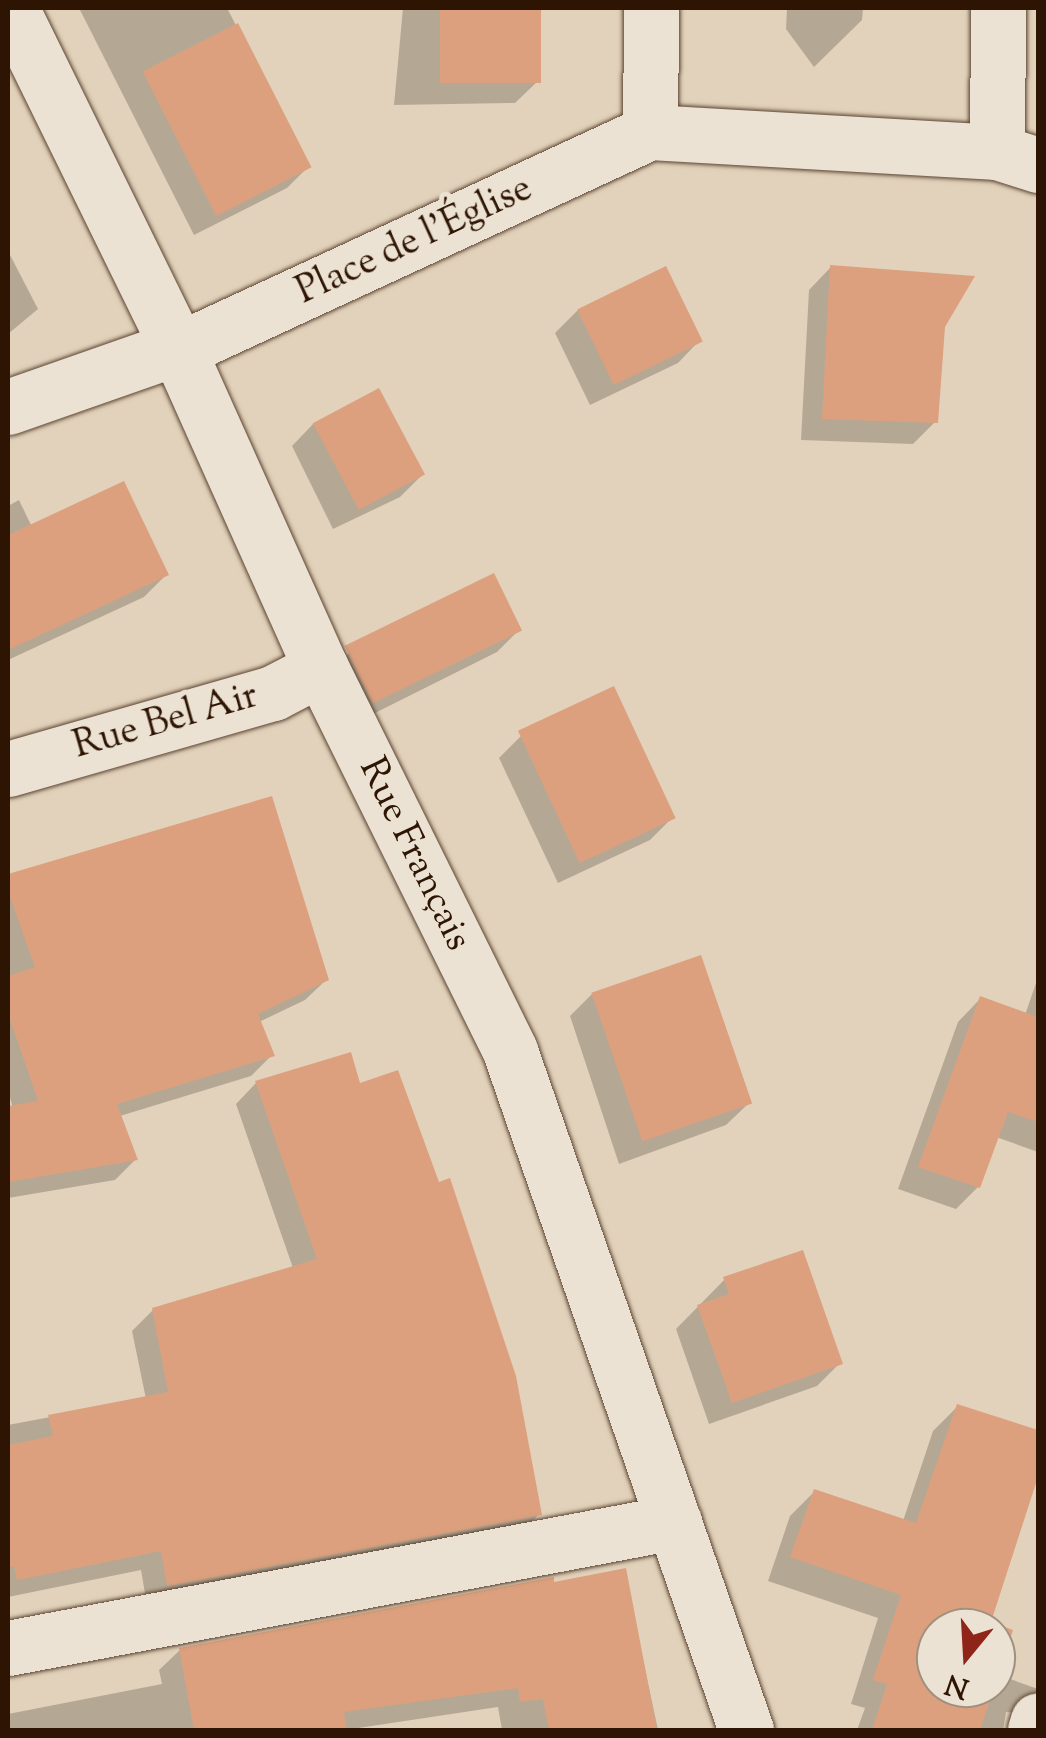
<!DOCTYPE html>
<html>
<head>
<meta charset="utf-8">
<style>
  body { margin:0 }
  #map { position:relative; width:1046px; height:1738px; overflow:hidden; background:#e2d2bb; font-family:"Sorts Mill Goudy",serif }
  div>[style] { position:absolute }
  .shadow>* { inset:0; background:#0003 }
  .building>* { inset:0; background:#dda07e; transform-origin:0 0 }
  .roads { filter:drop-shadow(0 0 2px #5b4431) drop-shadow(0 0 2px #5b4431) }
  .street>* { height:55px; margin:-27.5px; padding:0 27.5px; transform-origin:27.5px; border-radius:27.5px; background:#ece2d3 }
  .secondary>* { height:55px; margin:-27.5px; padding:0 27.5px; transform-origin:27.5px; border-radius:27.5px; background:#ece2d3 }
  span { translate:-50% -50%; white-space:nowrap; text-align:center; line-height:1.15; -webkit-text-stroke:10px #ece2d3; paint-order:stroke }
  .street-label { font-size:38px; color:#2e1503 }
  .frame { position:absolute; inset:0; border:10px solid #2e1503; pointer-events:none }
  .north { position:absolute; left:916px; top:1608px; width:100px; height:100px; box-sizing:border-box; background:#ece2d3; border:2px solid #a09080; border-radius:50%; rotate:198deg; font-size:28px; font-weight:700; line-height:40px; text-align:center; color:#2e1503 }
  .north::after { content:''; display:block; margin:auto; width:35px; height:45px; background:#8f2418; clip-path:polygon(50% 0,100% 100%,50% 72%,0 100%) }
</style>
</head>
<body>
<div id="map">
  <div class="shadow">
    <i style="clip-path:polygon(79px 8px,227px 8px,309px 166px,287px 188px,194px 235px)"></i>
    <i style="clip-path:polygon(403px 8px,538px 8px,538px 81px,515px 103px,394px 105px)"></i>
    <i style="clip-path:polygon(787px 8px,863px 8px,862px 20px,814px 67px,786px 29px)"></i>
    <i style="clip-path:polygon(8px 251px,38px 309px,8px 334px)"></i>
    <i style="clip-path:polygon(831px 267px,942px 326px,935px 422px,913px 444px,801px 440px,809px 290px)"></i>
    <i style="clip-path:polygon(578px 310px,700px 340px,678px 363px,590px 405px,555px 333px)"></i>
    <i style="clip-path:polygon(314px 423px,422px 475px,400px 497px,333px 529px,292px 446px)"></i>
    <i style="clip-path:polygon(19px 500px,32px 527px,166px 575px,144px 597px,8px 660px,8px 506px)"></i>
    <i style="clip-path:polygon(519px 630px,497px 652px,351px 725px,327px 675px,349px 653px)"></i>
    <i style="clip-path:polygon(521px 736px,673px 817px,650px 840px,558px 883px,499px 758px)"></i>
    <i style="clip-path:polygon(271px 799px,326px 980px,305px 1000px,259px 1022px,272px 1055px,251px 1076px,120px 1116px,135px 1160px,115px 1180px,8px 1198px,8px 1109px,13px 1108px,8px 1091px,8px 876px)"></i>
    <i style="clip-path:polygon(1038px 977px,1038px 1152px,996px 1137px,978px 1187px,956px 1209px,898px 1189px,958px 1022px,980px 999px,1025px 1015px)"></i>
    <i style="clip-path:polygon(592px 994px,749px 1103px,726px 1125px,619px 1164px,570px 1016px)"></i>
    <i style="clip-path:polygon(256px 1083px,358px 1086px,539px 1514px,519px 1535px,147px 1605px,141px 1570px,8px 1597px,8px 1425px,146px 1399px,132px 1331px,153px 1310px,293px 1268px,236px 1104px)"></i>
    <i style="clip-path:polygon(725px 1279px,840px 1363px,817px 1386px,709px 1424px,676px 1329px)"></i>
    <i style="clip-path:polygon(957px 1407px,1038px 1433px,1038px 1469px,987px 1624px,1010px 1631px,996px 1674px,996px 1628px,936px 1628px,936px 1688px,996px 1688px,996px 1674px,1038px 1689px,1038px 1726px,1021px 1713px,1006px 1712px,1003px 1730px,857px 1730px,865px 1708px,851px 1704px,878px 1618px,768px 1581px,790px 1516px,814px 1492px,903px 1521px,933px 1431px)"></i>
    <i style="clip-path:polygon(624px 1571px,658px 1730px,502px 1730px,498px 1707px,345px 1730px,8px 1730px,8px 1714px,162px 1684px,159px 1670px,180px 1650px)"></i>
  </div>
  <div class="building">
    <i style="left:440px;top:8px;width:101px;height:75px"></i>
    <i style="left:238px;top:23px;width:162px;height:107px;rotate:63deg"></i>
    <i style="clip-path:polygon(830px 265px,975px 276px,945px 327px,938px 423px,822px 419px)"></i>
    <i style="left:666px;top:266px;width:84px;height:99px;rotate:64deg"></i>
    <i style="left:379px;top:388px;width:98px;height:75px;rotate:62deg"></i>
    <i style="clip-path:polygon(124px 481px,169px 575px,8px 650px,8px 535px)"></i>
    <i style="left:494px;top:573px;width:64px;height:166px;rotate:64deg"></i>
    <i style="left:614px;top:686px;width:146px;height:106px;rotate:65deg"></i>
    <i style="clip-path:polygon(272px 796px,329px 980px,258px 1014px,275px 1056px,117px 1104px,138px 1160px,8px 1182px,8px 1106px,38px 1101px,8px 1013px,8px 976px,35px 967px,8px 891px,8px 874px)"></i>
    <i style="left:701px;top:955px;width:157px;height:116px;rotate:71deg"></i>
    <i style="clip-path:polygon(980px 996px,1038px 1017px,1038px 1122px,1008px 1112px,980px 1188px,918px 1167px)"></i>
    <i style="clip-path:polygon(351px 1052px,360px 1083px,398px 1070px,439px 1182px,450px 1178px,516px 1376px,542px 1515px,167px 1586px,161px 1551px,17px 1580px,14px 1566px,8px 1568px,8px 1445px,53px 1436px,48px 1415px,168px 1392px,152px 1308px,317px 1259px,255px 1081px)"></i>
    <i style="clip-path:polygon(803px 1250px,843px 1364px,732px 1403px,697px 1305px,729px 1294px,723px 1277px)"></i>
    <i style="clip-path:polygon(957px 1404px,1038px 1430px,1038px 1477px,991px 1622px,1013px 1630px,996px 1682px,996px 1628px,936px 1628px,936px 1688px,994px 1688px,980px 1730px,872px 1730px,887px 1684px,873px 1680px,901px 1595px,790px 1557px,814px 1489px,916px 1523px)"></i>
    <i style="clip-path:polygon(626px 1568px,657px 1730px,549px 1730px,543px 1699px,520px 1702px,518px 1688px,344px 1712px,347px 1730px,194px 1730px,179px 1648px,554px 1577px,554px 1582px)"></i>
  </div>
  <div class="roads">
    <div class="street">
      <i style="left:650px;top:132px;width:124px;rotate:-89.5deg"></i>
      <i style="left:997px;top:152px;width:144px;rotate:-89.6deg"></i>
      <i style="left:8px;top:407px;width:206px;rotate:-19.3deg"></i>
      <i style="left:202px;top:339px;width:494px;rotate:-24.8deg"></i>
      <i style="left:650px;top:132px;width:348px;rotate:3.3deg"></i>
      <i style="left:997px;top:152px;width:43px;rotate:17.6deg"></i>
      <i style="left:8px;top:769px;width:276px;rotate:-16deg"></i>
      <i style="left:273px;top:693px;width:54px;rotate:-27.5deg"></i>
      <i style="left:8px;top:1648px;width:678px;rotate:-10.71deg"></i>
    </div>
    <div class="secondary">
      <i style="left:11px;top:8px;width:380px;rotate:63.9deg"></i>
      <i style="left:178px;top:349px;width:350px;rotate:65.9deg"></i>
      <i style="left:321px;top:668px;width:427px;rotate:63.7deg"></i>
      <i style="left:510px;top:1051px;width:719px;rotate:70.83deg"></i>
      <i style="left:1035px;top:1730px;width:10px;rotate:-73deg"></i>
    </div>
  </div>
  <div class="street-label">
    <span style="left:415px;top:242px;rotate:-25deg">Place de l'Église</span>
    <span style="left:166px;top:723px;rotate:-16deg">Rue Bel Air</span>
    <span style="left:413px;top:855px;rotate:64deg">Rue Français</span>
  </div>
  <div class="frame"></div>
  <div class="north">N</div>
</div>
</body>
</html>
